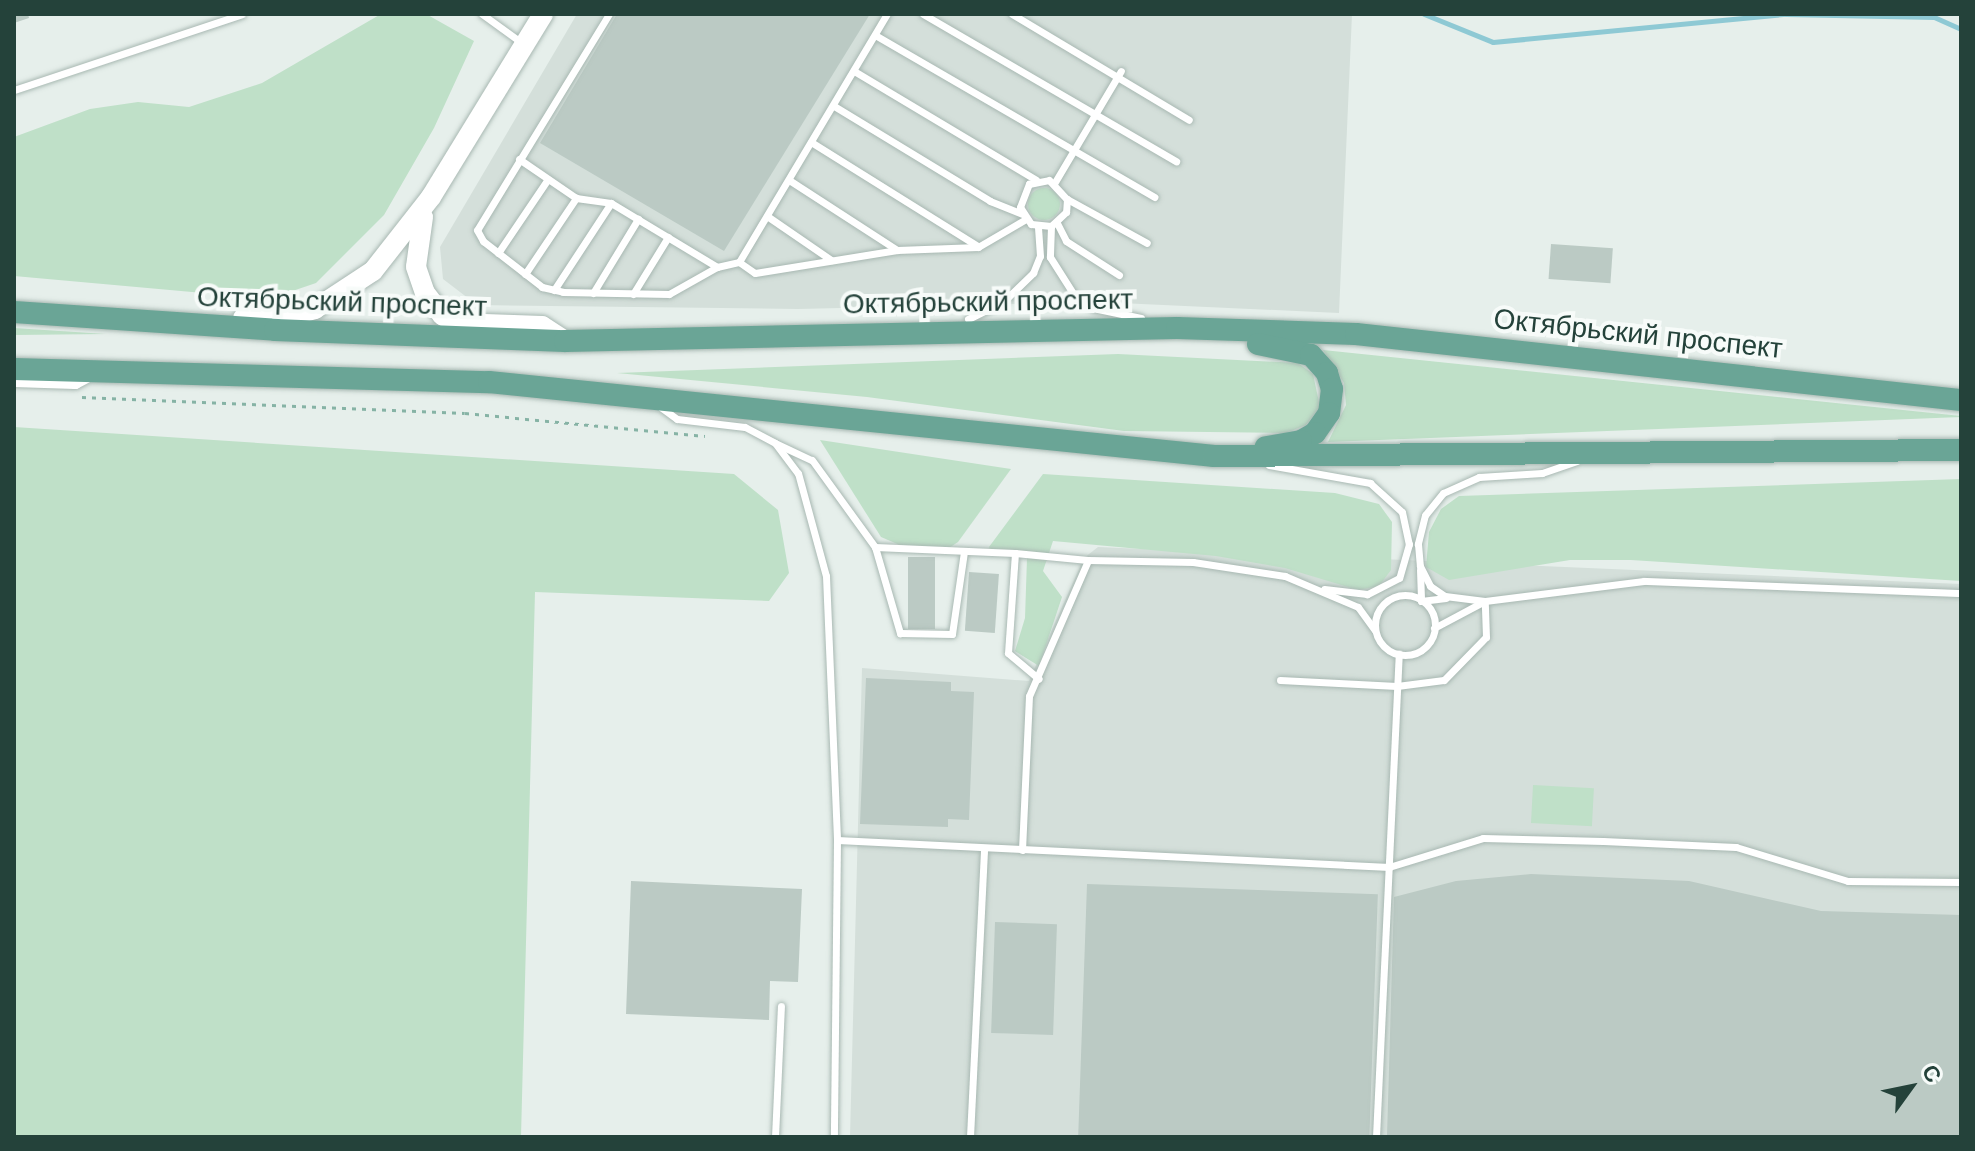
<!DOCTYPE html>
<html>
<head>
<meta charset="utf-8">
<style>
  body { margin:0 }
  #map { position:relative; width:1975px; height:1151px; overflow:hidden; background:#e6efeb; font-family:Helvetica,sans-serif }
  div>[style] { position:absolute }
  .built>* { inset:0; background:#d4dfda }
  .green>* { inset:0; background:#bfe0c8; transform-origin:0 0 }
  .round { border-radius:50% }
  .stream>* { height:5px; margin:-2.5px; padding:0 2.5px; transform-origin:2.5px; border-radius:2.5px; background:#8ec9d4 }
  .building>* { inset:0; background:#bbcac4; transform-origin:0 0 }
  .path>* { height:3px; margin-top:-1.5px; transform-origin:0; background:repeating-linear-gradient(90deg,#86b3a5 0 4px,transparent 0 10px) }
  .roads { filter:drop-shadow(0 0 2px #a8b8b2) drop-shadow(0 0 2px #a8b8b2) }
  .lane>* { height:7px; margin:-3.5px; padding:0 3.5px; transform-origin:3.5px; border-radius:3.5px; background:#fff }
  .lane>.ring { margin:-3.5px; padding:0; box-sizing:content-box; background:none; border:7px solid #fff; border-radius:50% }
  .street>* { height:14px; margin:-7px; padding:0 7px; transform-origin:7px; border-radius:7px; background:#fff }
  .secondary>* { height:20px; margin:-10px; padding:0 10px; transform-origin:10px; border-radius:10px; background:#fff }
  .primary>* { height:22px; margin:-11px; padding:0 11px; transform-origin:11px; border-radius:11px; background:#6aa596 }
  span { translate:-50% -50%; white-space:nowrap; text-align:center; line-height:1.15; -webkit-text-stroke:8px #f7fbf9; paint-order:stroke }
  .street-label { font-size:28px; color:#24423a }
  .frame { position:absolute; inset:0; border:16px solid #24423a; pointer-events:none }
  .north { position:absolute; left:1871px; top:1047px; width:80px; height:80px; -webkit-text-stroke:6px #f7fbf9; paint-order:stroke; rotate:57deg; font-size:22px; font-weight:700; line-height:32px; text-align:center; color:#24423a }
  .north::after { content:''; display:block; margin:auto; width:28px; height:36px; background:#24423a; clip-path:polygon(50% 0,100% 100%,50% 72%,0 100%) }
</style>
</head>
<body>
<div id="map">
  <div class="built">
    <i style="clip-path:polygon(577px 14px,1352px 14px,1339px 313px,1098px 302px,798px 309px,477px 305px,443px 279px,440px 247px)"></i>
    <i style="clip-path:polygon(1098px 547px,1961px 584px,1961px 1137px,850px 1137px,862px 668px,1029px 681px,1084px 558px)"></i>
  </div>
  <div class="green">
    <i style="clip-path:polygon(381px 14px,426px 14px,474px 41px,434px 128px,384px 215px,316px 283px,269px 299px,14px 276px,14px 137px,90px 109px,138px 102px,189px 107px,262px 83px)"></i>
    <i class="round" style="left:1028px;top:188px;width:32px;height:32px"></i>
    <i style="clip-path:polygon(14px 328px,106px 334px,14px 335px)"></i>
    <i style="clip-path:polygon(1323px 350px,1961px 416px,1961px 417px,1328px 442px,1346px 405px,1344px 383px)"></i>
    <i style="clip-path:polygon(1118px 354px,1298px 363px,1313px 374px,1320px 407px,1306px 425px,1286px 433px,1124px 431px,867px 397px,617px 373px)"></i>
    <i style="clip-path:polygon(14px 427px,734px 474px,778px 510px,789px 573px,769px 601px,535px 592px,521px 1137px,14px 1137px)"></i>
    <i style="clip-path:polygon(820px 440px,1011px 469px,958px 542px,946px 550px,916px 552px,881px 537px)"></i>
    <i style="clip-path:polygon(1043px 474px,1335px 493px,1379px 504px,1392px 522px,1391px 570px,1379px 586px,1358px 590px,1285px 568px,1216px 556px,1053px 541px,1043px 571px,1062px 597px,1039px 666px,1015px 651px,1025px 618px,1027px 558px,991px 554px,989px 547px)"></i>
    <i style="clip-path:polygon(1961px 479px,1961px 581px,1631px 560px,1570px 560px,1449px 580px,1426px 567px,1429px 532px,1441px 509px,1459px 496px)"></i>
    <i style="left:1533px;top:785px;width:61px;height:38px;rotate:3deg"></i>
  </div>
  <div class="stream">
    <i style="left:1424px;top:14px;width:74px;rotate:22.1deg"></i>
    <i style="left:1493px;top:42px;width:294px;rotate:-5.5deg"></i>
    <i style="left:1786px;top:14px;width:148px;rotate:1.2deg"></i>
    <i style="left:1934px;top:17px;width:30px;rotate:24deg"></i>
  </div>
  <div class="building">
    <i style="clip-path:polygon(14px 14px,28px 14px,29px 18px,14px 23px)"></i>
    <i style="clip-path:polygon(617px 14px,870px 14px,724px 251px,540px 143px)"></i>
    <i style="left:1551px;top:244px;width:62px;height:35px;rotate:4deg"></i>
    <i style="left:908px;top:557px;width:27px;height:72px"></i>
    <i style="left:969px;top:572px;width:30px;height:59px;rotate:4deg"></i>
    <i style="clip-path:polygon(866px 678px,951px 682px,951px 691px,974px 692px,969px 820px,948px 819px,948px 827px,860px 824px)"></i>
    <i style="clip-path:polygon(1531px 874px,1689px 881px,1821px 911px,1961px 915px,1961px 1137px,1387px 1137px,1394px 897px,1456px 881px)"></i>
    <i style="clip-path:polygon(631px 881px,802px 889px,798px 982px,770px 981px,769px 1020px,626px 1014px)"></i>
    <i style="left:1087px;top:884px;width:291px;height:253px;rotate:2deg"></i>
    <i style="left:995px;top:922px;width:62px;height:111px;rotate:2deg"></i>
  </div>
  <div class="path">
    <i style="left:82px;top:397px;width:383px;rotate:2.4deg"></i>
    <i style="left:465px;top:413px;width:241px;rotate:5.5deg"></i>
  </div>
  <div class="roads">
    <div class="lane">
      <i style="left:482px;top:14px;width:49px;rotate:35.9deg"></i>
      <i style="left:609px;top:14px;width:253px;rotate:121.4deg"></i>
      <i style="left:477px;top:230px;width:13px;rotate:61deg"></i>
      <i style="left:483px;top:241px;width:75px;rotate:37.9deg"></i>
      <i style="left:542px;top:287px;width:22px;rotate:13deg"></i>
      <i style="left:563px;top:292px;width:106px;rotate:1.1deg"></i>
      <i style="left:669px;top:294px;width:55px;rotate:-29.4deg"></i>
      <i style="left:923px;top:14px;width:293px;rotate:30.2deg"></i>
      <i style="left:1012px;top:14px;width:206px;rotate:30.9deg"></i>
      <i style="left:875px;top:35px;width:323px;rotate:30.1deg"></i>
      <i style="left:854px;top:71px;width:212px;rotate:30.9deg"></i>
      <i style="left:14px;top:90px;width:240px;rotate:-18.4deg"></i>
      <i style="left:834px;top:106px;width:183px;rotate:31.3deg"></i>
      <i style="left:990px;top:201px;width:35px;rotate:22deg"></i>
      <i style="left:811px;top:142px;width:195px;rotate:32deg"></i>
      <i style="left:519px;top:159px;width:69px;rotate:34.4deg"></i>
      <i style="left:576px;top:198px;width:35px;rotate:8deg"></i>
      <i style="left:611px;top:203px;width:124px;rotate:31.1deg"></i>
      <i style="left:717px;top:267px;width:23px;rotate:-13deg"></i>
      <i style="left:739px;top:262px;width:289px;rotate:-59.2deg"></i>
      <i style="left:789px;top:180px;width:129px;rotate:32.9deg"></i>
      <i style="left:1055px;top:182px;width:129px;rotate:-59.3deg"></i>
      <i style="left:1067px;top:199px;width:13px;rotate:94deg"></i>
      <i style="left:1066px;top:212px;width:21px;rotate:137deg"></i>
      <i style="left:1051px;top:226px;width:20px;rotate:-174deg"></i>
      <i style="left:1031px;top:224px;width:20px;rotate:-123deg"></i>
      <i style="left:1020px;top:207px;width:25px;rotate:-69deg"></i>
      <i style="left:1029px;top:184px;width:20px;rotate:-11deg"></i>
      <i style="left:1049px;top:180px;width:26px;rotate:47deg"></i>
      <i style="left:1067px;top:199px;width:91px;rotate:28.8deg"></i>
      <i style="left:767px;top:216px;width:78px;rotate:34.5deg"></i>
      <i style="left:1057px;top:223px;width:20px;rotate:63deg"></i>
      <i style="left:1066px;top:241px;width:63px;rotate:32.7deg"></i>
      <i style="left:1051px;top:226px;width:31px;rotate:92deg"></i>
      <i style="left:1050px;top:257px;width:49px;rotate:57.6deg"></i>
      <i style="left:1076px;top:298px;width:20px;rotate:30deg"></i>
      <i style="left:1093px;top:308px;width:49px;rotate:11.8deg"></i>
      <i style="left:498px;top:253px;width:89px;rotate:-56deg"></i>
      <i style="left:739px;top:262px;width:19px;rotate:35deg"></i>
      <i style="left:755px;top:273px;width:144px;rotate:-9.2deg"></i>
      <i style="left:897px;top:250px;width:81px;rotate:-2.1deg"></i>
      <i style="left:978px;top:247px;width:56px;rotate:-30.3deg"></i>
      <i style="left:525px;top:274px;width:92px;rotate:-56.1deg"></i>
      <i style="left:554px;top:290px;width:104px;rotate:-56.8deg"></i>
      <i style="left:593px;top:293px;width:87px;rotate:-58.7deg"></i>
      <i style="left:633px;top:294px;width:67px;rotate:-58.4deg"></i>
      <i style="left:968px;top:319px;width:39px;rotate:-26deg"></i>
      <i style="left:1003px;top:302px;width:42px;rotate:-44deg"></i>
      <i style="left:1033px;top:273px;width:18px;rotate:-68deg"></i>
      <i style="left:1040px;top:256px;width:30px;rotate:-94deg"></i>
      <i style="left:659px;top:406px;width:22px;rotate:36deg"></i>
      <i style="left:677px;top:419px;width:68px;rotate:6.7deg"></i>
      <i style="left:745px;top:427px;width:34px;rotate:28deg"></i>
      <i style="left:775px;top:443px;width:38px;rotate:53deg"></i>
      <i style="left:798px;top:473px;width:107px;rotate:74.8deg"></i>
      <i style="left:826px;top:576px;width:264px;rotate:87.6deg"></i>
      <i style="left:837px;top:840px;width:297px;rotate:90.6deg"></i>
      <i style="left:777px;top:444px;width:38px;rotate:25deg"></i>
      <i style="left:812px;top:460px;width:107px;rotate:54.1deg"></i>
      <i style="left:875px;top:547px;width:90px;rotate:73.8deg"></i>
      <i style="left:900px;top:633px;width:52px;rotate:1.1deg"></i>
      <i style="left:952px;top:634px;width:83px;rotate:-81.7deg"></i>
      <i style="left:1577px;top:461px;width:37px;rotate:161deg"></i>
      <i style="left:1542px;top:473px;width:63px;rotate:176.4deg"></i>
      <i style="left:1479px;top:477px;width:39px;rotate:156deg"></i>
      <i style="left:1443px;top:493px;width:28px;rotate:129deg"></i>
      <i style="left:1425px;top:515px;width:30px;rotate:104deg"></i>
      <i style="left:1418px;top:544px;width:22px;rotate:85deg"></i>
      <i style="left:1420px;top:566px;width:22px;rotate:63deg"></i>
      <i style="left:1430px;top:586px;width:18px;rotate:34deg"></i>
      <i style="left:1445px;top:596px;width:40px;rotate:7.1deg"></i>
      <i style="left:1485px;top:601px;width:160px;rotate:-7.2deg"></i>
      <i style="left:1644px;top:581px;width:317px;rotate:2.2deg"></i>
      <i style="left:1269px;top:465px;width:103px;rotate:10.1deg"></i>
      <i style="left:1370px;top:483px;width:43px;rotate:42.2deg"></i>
      <i style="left:1402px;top:512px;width:33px;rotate:78deg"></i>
      <i style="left:1409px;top:544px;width:35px;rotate:106deg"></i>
      <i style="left:1399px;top:578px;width:36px;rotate:153deg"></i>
      <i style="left:1367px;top:594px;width:43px;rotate:-173.4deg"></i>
      <i style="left:875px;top:547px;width:140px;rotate:2.5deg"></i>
      <i style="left:1015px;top:553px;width:100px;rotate:94deg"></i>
      <i style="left:1008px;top:653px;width:40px;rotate:40deg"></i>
      <i style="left:1015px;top:553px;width:73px;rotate:5.5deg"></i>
      <i style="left:1420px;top:570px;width:31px;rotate:88deg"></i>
      <i style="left:1421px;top:601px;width:25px;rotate:-7deg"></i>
      <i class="ring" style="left:1375px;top:595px;width:53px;height:53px"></i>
      <i style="left:1434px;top:628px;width:55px;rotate:-28deg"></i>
      <i style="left:1280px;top:680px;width:117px;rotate:2.9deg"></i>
      <i style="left:1397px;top:686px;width:47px;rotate:-7.3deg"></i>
      <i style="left:1444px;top:680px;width:60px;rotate:-45.7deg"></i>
      <i style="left:1486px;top:637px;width:36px;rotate:-92deg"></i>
      <i style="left:837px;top:840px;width:553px;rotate:2.8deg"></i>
      <i style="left:1389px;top:867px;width:98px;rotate:-17.1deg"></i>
      <i style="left:1483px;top:838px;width:120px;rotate:1.4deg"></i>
      <i style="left:1603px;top:841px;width:133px;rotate:2.6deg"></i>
      <i style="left:1736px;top:847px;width:117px;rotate:16.9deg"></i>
      <i style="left:1848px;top:881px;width:113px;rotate:0.5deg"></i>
      <i style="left:1022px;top:850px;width:154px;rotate:-87.4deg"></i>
      <i style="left:1029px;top:696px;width:148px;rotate:-66.5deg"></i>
      <i style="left:1088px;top:560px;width:105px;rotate:1.1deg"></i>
      <i style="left:1193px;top:562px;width:93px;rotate:8.7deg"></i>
      <i style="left:1285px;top:576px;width:79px;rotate:23deg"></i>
      <i style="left:1358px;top:607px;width:29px;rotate:54deg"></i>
      <i style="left:775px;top:1137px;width:131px;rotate:-87.4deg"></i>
      <i style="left:970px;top:1137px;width:289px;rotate:-87.2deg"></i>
      <i style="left:1376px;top:1137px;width:484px;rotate:-87.3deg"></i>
    </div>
    <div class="street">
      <i style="left:14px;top:380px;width:61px;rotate:1.9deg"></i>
      <i style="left:75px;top:382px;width:15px;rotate:-28deg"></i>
    </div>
    <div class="secondary">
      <i style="left:423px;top:217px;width:50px;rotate:98deg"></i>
      <i style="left:416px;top:267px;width:28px;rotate:71deg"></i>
      <i style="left:425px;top:293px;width:28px;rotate:52deg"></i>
      <i style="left:442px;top:315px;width:16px;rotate:30deg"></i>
      <i style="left:456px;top:323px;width:86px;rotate:2deg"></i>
      <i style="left:542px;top:326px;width:27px;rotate:33deg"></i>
      <i style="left:243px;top:318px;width:39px"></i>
      <i style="left:282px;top:318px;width:34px;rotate:-15deg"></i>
      <i style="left:315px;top:309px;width:69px;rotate:-33.2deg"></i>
      <i style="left:373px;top:271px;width:94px;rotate:-51.9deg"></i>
      <i style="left:431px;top:197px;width:215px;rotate:-58.5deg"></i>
    </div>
    <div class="primary">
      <i style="left:14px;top:312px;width:262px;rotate:3.9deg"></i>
      <i style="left:275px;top:330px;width:290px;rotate:2.2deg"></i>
      <i style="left:565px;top:341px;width:612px;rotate:-1.22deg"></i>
      <i style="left:1177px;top:328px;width:179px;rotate:1.9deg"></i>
      <i style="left:1356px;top:334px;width:609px;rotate:6.23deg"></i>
      <i style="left:1258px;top:344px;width:54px;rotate:11.7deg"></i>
      <i style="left:1311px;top:355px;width:24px;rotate:48deg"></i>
      <i style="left:1327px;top:373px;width:17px;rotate:73deg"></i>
      <i style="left:1332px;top:389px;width:24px;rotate:97deg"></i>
      <i style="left:1329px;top:413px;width:24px;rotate:125deg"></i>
      <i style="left:1315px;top:433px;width:16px;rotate:150deg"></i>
      <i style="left:1301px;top:441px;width:36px;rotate:170deg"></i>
      <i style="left:14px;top:369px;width:475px;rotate:1.6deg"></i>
      <i style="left:489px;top:382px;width:729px;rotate:5.83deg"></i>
      <i style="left:1214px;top:456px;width:747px;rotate:-0.46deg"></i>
    </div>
  </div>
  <div class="street-label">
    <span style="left:342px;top:302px;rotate:2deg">Октябрьский проспект</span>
    <span style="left:988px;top:302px;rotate:-1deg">Октябрьский проспект</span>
    <span style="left:1638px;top:334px;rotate:6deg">Октябрьский проспект</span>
  </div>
  <div class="frame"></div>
  <div class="north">С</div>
</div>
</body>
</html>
